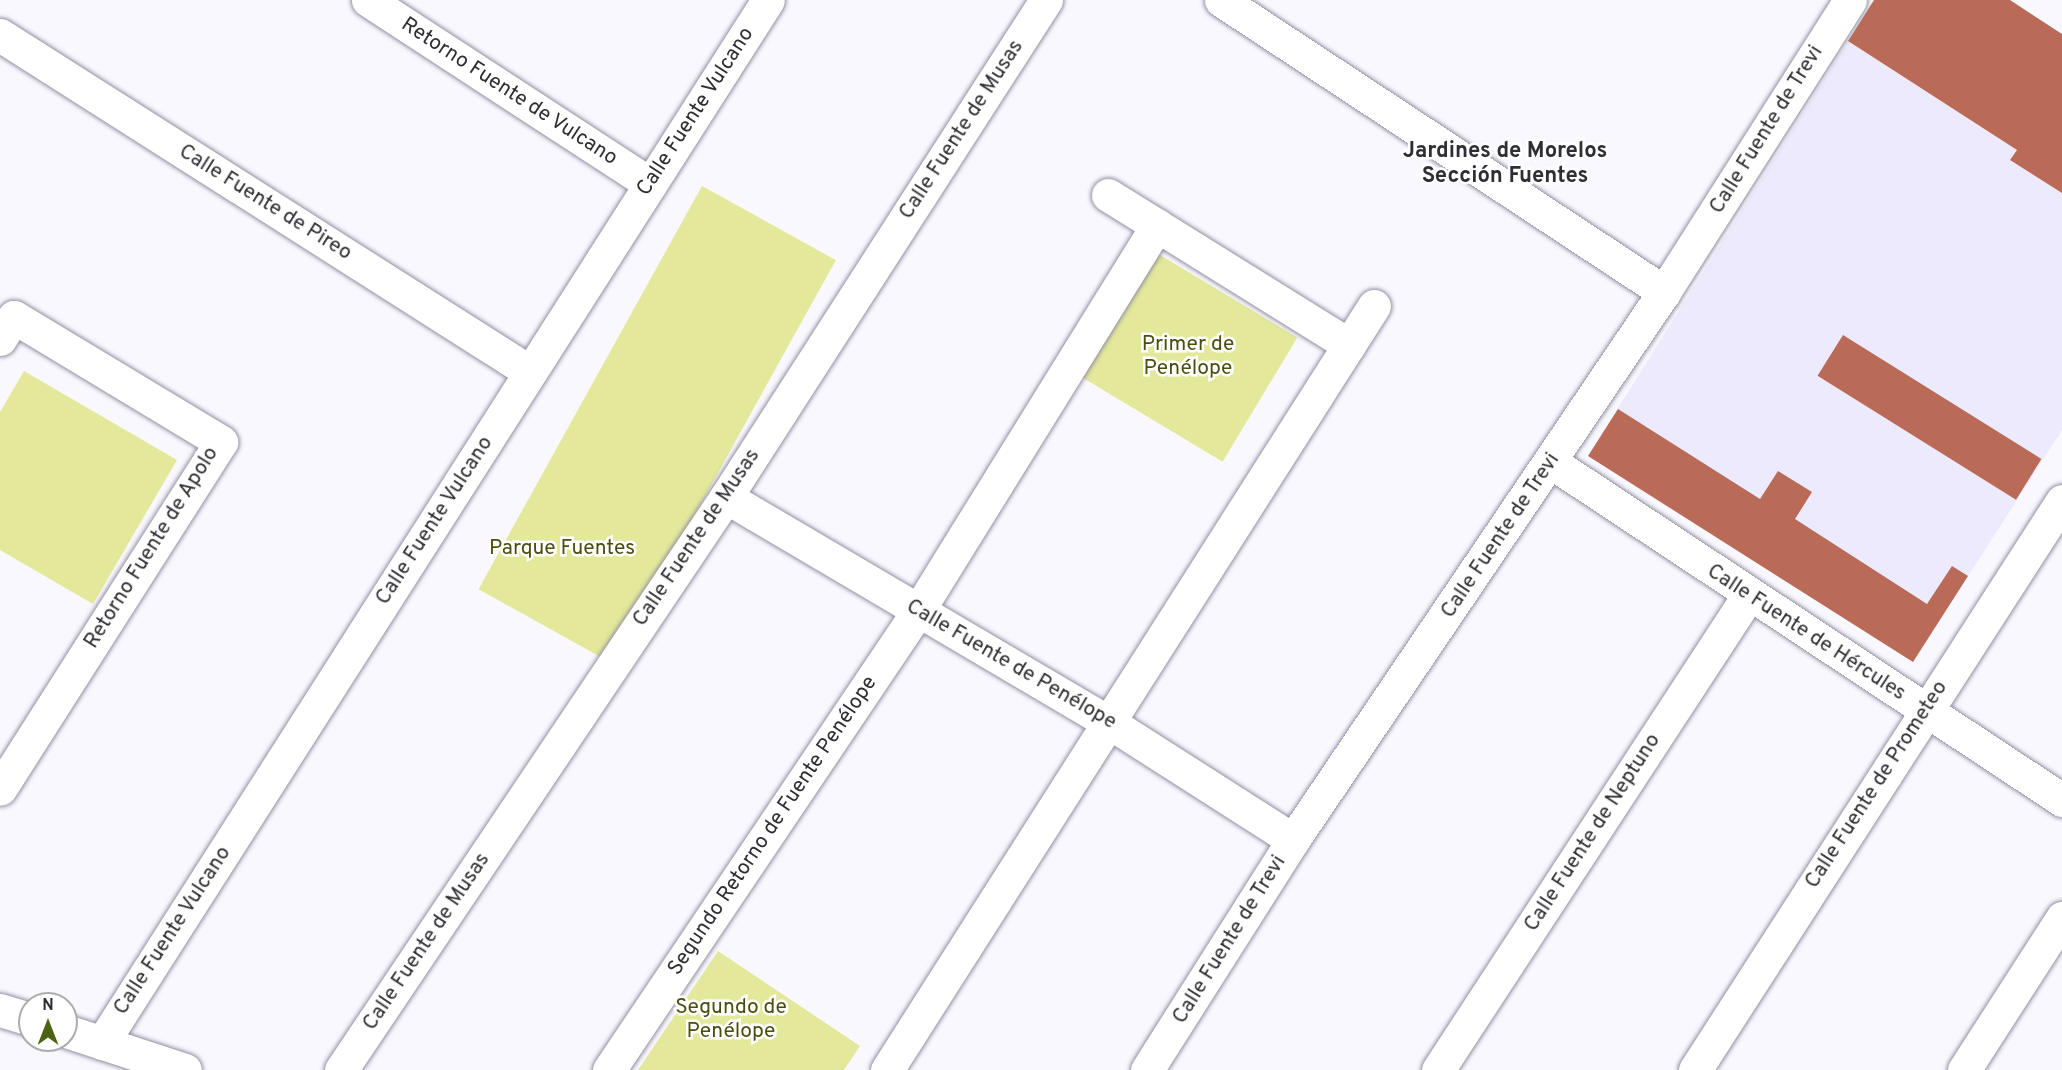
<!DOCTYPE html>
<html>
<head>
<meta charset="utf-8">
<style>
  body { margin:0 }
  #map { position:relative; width:2062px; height:1070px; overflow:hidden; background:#f9f8ff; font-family:Overpass,sans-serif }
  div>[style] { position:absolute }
  .built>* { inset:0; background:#edeafd }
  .green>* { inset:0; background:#e4e89b; transform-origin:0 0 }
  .building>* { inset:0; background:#b96b57; transform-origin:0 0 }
  .roads { filter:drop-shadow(0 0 2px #9390a0) drop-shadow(0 0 2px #9390a0) }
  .minor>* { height:33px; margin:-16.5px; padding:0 16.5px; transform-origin:16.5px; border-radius:16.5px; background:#fff }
  .tertiary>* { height:33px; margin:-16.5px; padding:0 16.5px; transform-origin:16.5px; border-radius:16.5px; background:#fff }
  span { translate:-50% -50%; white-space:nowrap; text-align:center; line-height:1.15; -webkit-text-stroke:5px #fff; paint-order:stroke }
  .street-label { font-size:21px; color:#2f2e34 }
  .park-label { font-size:21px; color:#4b4d0e }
  .neighbourhood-label { font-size:22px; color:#2f2e34; font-weight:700 }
  .north { position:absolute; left:18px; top:992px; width:60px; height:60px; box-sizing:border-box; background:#fff; border:2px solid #acabae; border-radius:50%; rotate:0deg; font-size:16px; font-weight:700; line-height:24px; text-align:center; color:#2f2e34 }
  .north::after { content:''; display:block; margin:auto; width:21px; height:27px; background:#4c6412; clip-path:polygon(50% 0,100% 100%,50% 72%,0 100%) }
</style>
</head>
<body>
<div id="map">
  <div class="built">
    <i style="clip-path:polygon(1848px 41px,2017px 150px,2010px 160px,2062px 193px,2062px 430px,1913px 662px,1588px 456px)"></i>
  </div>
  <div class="green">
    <i style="left:702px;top:186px;width:153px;height:461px;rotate:29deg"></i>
    <i style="left:1155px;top:252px;width:166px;height:145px;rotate:31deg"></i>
    <i style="clip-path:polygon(24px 371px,177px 460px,93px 604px,0 550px,0 412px)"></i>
    <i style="clip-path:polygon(718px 951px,860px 1046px,844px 1070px,638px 1070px)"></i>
  </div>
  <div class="building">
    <i style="clip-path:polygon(1874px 0,2010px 0,2062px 34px,2062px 193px,2010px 160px,2017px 150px,1848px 41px)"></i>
    <i style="left:1843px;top:335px;width:234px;height:48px;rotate:32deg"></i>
    <i style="clip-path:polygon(1618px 409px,1760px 499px,1778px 471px,1812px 492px,1795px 519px,1927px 604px,1952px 566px,1968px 576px,1913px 662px,1588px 456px)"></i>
  </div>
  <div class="roads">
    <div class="minor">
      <i style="left:368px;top:0;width:337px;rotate:33.1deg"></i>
      <i style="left:0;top:35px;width:628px;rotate:32.45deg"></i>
      <i style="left:1108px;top:195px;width:284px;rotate:31.9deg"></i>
      <i style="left:0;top:339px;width:26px;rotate:-58deg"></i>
      <i style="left:14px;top:317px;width:242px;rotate:31.1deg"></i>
      <i style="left:221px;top:442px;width:411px;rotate:122.5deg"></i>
      <i style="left:1551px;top:462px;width:613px;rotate:33.48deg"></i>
      <i style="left:726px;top:497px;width:442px;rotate:30.5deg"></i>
      <i style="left:1107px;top:721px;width:221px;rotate:32.6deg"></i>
      <i style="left:0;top:1010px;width:31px;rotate:17deg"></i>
      <i style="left:66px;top:1031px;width:125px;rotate:18.1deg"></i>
      <i style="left:102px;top:1043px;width:1237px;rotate:-57.44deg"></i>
      <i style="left:341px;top:1070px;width:690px;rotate:-56.1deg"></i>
      <i style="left:726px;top:497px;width:591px;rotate:-57.22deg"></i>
      <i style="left:609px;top:1070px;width:553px;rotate:-56.05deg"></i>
      <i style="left:918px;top:611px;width:454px;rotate:-58.2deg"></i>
      <i style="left:887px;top:1070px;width:906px;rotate:-57.49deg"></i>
      <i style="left:1438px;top:1070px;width:566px;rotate:-56.81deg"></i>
      <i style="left:1695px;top:1070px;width:677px;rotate:-57.18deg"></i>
      <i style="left:1964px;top:1070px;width:181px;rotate:-57.2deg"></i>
    </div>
    <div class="tertiary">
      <i style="left:1221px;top:0;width:531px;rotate:33.39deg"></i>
      <i style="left:1147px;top:1070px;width:272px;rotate:-57.6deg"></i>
      <i style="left:1293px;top:840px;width:662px;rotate:-55.9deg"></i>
      <i style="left:1664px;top:292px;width:346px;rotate:-57.5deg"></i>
    </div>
  </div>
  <div class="street-label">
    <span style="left:509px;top:92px;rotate:33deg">Retorno Fuente de Vulcano</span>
    <span style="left:696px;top:112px;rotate:-57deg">Calle Fuente Vulcano</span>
    <span style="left:962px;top:130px;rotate:-57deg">Calle Fuente de Musas</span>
    <span style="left:1767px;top:130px;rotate:-58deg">Calle Fuente de Trevi</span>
    <span style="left:265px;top:203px;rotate:32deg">Calle Fuente de Pireo</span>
    <span style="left:435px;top:521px;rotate:-57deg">Calle Fuente Vulcano</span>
    <span style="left:1501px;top:536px;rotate:-56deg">Calle Fuente de Trevi</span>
    <span style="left:697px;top:538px;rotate:-56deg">Calle Fuente de Musas</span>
    <span style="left:152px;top:548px;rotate:-58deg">Retorno Fuente de Apolo</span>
    <span style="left:1806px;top:633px;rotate:33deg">Calle Fuente de Hércules</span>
    <span style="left:1011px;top:665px;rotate:30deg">Calle Fuente de Penélope</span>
    <span style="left:1877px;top:785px;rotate:-57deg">Calle Fuente de Prometeo</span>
    <span style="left:773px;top:826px;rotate:-56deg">Segundo Retorno de Fuente Penélope</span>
    <span style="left:1593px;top:833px;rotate:-57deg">Calle Fuente de Neptuno</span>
    <span style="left:173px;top:931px;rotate:-57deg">Calle Fuente Vulcano</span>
    <span style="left:1230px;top:940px;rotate:-58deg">Calle Fuente de Trevi</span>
    <span style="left:427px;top:942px;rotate:-56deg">Calle Fuente de Musas</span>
  </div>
  <div class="park-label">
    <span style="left:1188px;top:357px">Primer de<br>Penélope</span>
    <span style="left:562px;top:549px">Parque Fuentes</span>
    <span style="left:731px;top:1020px">Segundo de<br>Penélope</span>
  </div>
  <div class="neighbourhood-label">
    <span style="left:1505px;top:164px">Jardines de Morelos<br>Sección Fuentes</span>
  </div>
  <div class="north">N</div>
</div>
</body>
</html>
